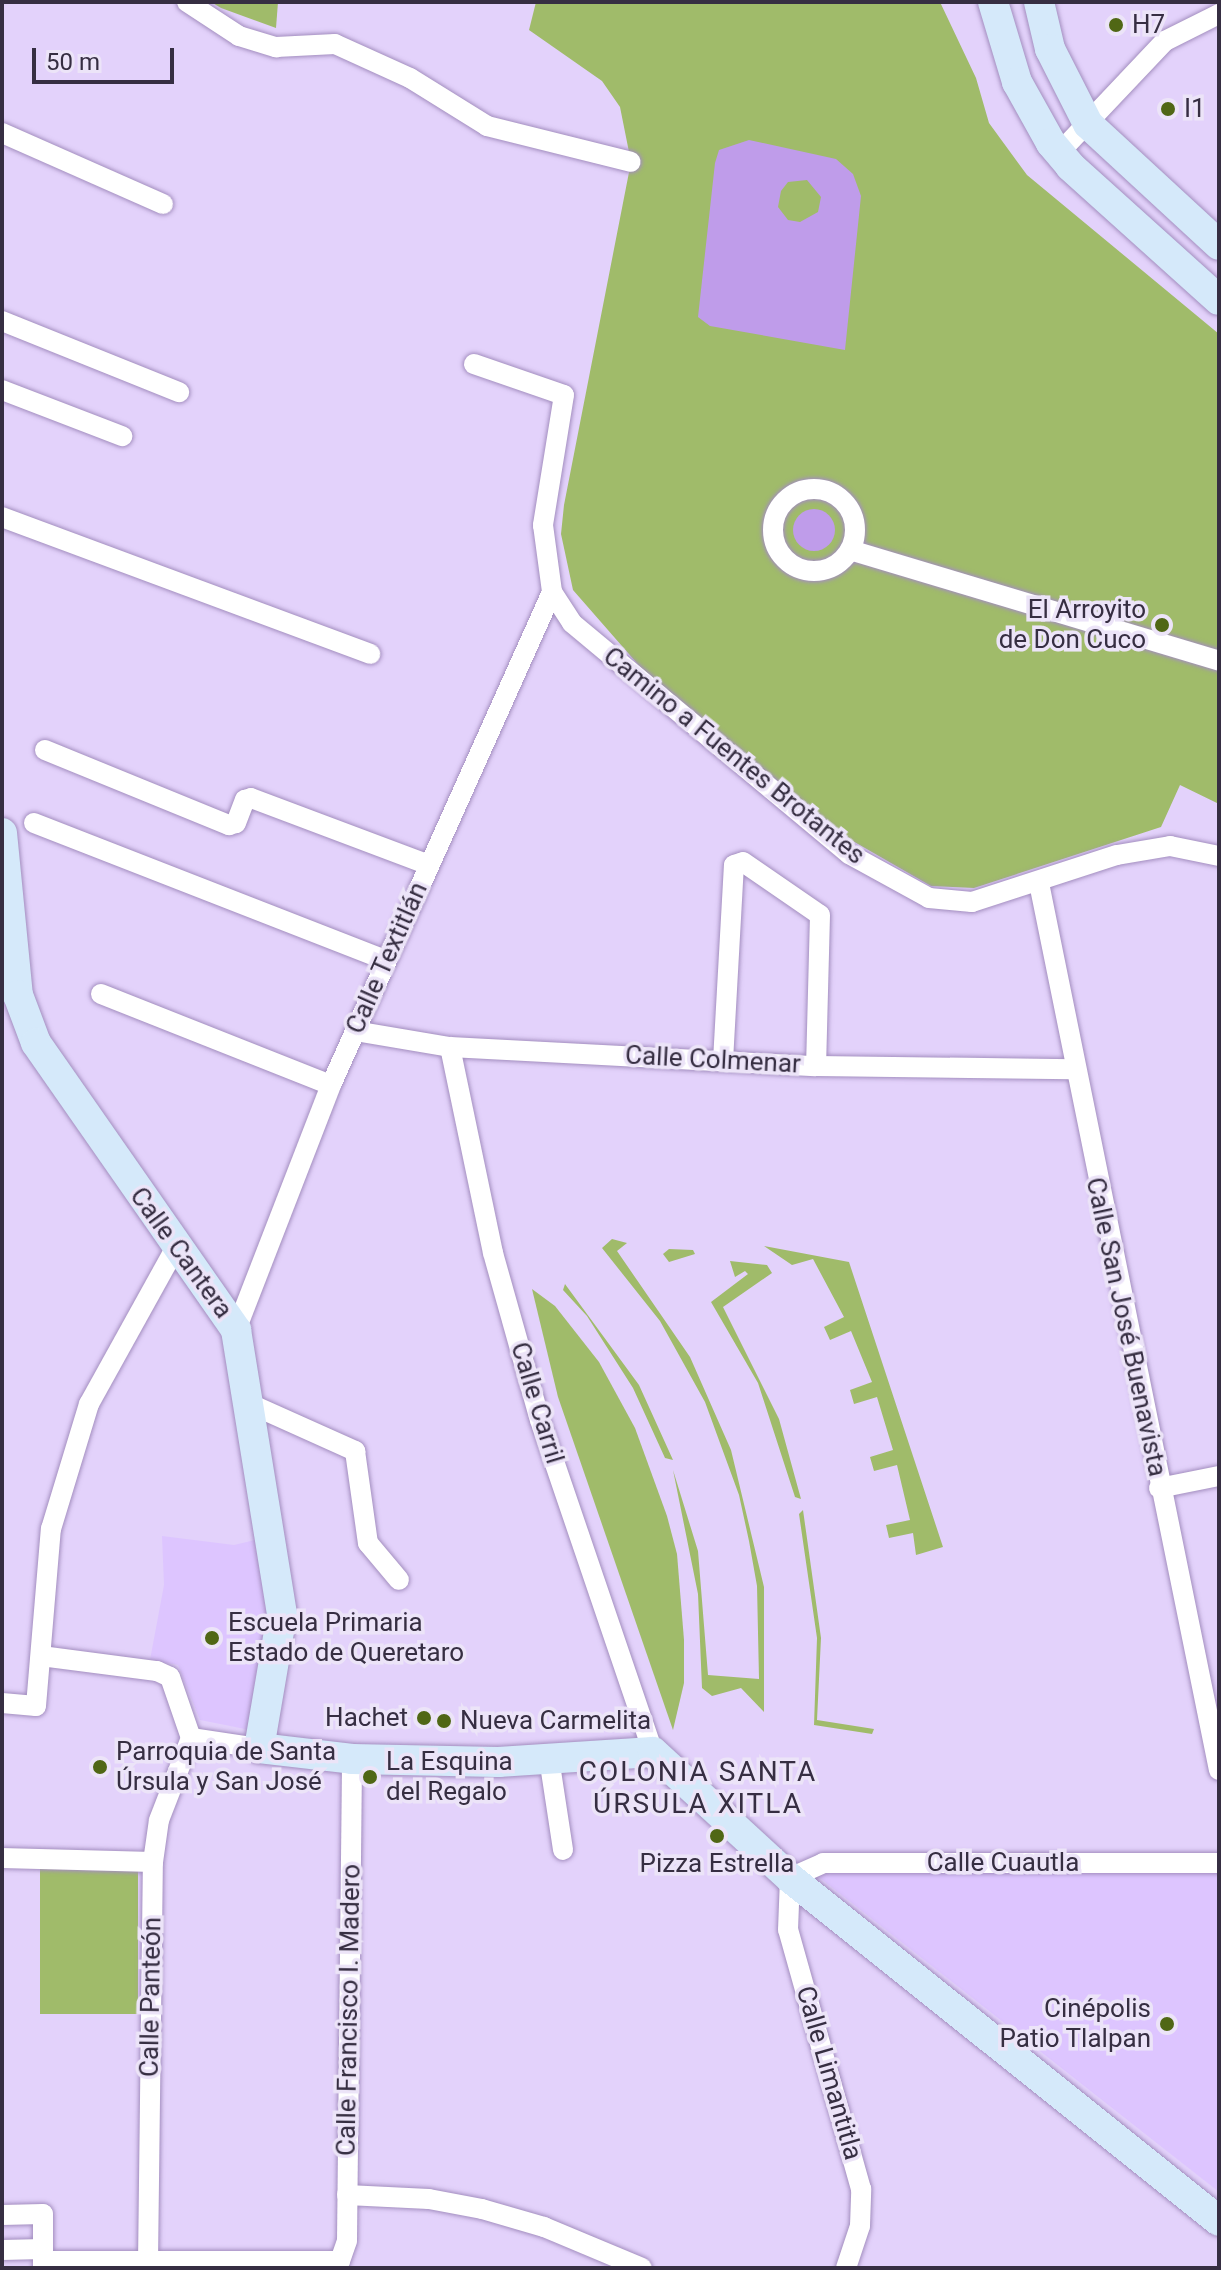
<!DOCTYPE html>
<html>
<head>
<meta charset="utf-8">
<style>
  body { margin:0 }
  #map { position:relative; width:1221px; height:2270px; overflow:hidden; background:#e3d2fb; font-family:Roboto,sans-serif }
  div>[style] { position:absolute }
  .built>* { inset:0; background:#ddc5ff }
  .green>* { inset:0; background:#a0bb6a; transform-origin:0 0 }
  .water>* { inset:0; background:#bf9cea }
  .round { border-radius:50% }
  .roads { filter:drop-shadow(0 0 2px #a38ebf) drop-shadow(0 0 2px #a38ebf) }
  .street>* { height:20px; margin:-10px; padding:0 10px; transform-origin:10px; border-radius:10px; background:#fff }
  .street>.ring { margin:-10px; padding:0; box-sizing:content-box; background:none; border:20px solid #fff; border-radius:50% }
  .secondary>* { height:30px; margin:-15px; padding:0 15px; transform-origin:15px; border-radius:15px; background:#d5e9fa }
  .dots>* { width:22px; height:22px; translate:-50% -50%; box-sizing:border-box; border:4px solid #ece4f8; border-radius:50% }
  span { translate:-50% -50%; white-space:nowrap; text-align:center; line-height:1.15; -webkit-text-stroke:7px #ece4f8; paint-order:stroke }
  .poi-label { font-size:26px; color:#362e42 }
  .left { translate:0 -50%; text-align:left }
  .right { translate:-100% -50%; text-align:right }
  .street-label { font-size:26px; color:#362e42 }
  .neighbourhood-label { font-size:28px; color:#362e42; letter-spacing:2px }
  .frame { position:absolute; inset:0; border:4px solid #362e42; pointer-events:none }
  .scale { position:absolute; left:32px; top:48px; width:142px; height:36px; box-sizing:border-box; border:4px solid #362e42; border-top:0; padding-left:10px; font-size:24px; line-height:28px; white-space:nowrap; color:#362e42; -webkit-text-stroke:6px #ece4f8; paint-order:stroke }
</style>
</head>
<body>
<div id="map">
  <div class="built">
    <i style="clip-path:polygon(162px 1536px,234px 1545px,259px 1539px,275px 1616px,250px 1730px,200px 1720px,178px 1665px,150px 1660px,164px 1585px)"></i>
    <i style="clip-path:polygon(1219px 1866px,1219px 2192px,815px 1874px,817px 1868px)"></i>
  </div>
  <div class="green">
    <i style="clip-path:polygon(211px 2px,278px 2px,276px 28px,221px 8px)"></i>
    <i style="clip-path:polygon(536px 2px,940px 2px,976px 78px,989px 123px,1027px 175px,1219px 334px,1219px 804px,1180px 785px,1161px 827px,974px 888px,931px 886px,851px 840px,649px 677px,573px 590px,561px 534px,564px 505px,631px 162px,620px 107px,602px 81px,529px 30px)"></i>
    <i style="clip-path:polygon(612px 1239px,627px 1243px,617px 1251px,690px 1357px,731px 1450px,764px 1587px,764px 1712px,741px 1688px,712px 1696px,702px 1688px,698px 1594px,673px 1470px,698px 1551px,708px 1675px,759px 1679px,757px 1586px,749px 1541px,739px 1495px,705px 1402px,660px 1321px,602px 1248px)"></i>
    <i style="clip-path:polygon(764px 1246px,849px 1262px,943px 1547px,916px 1555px,913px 1533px,889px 1538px,886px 1525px,910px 1520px,897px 1465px,874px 1471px,870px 1457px,893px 1450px,877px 1397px,854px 1404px,850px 1390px,872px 1382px,851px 1331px,830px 1340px,824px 1327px,844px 1317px,813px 1259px,792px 1265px)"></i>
    <i style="clip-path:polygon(669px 1249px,693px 1250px,695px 1254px,669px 1262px,663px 1254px)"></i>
    <i style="clip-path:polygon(730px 1261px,767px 1265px,772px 1273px,723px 1307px,779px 1419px,801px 1499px,795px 1497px,758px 1383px,711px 1302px,748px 1274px,745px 1271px,735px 1277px)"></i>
    <i style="clip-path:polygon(565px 1284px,639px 1385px,673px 1460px,665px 1458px,633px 1388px,587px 1316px,563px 1290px)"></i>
    <i style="clip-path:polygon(532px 1289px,555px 1306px,599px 1362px,635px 1428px,667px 1516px,677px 1554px,684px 1640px,684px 1683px,673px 1730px,558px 1397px)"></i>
    <i style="clip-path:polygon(803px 1510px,821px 1638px,817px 1720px,874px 1729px,872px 1734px,814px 1725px,817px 1638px,799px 1514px)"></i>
    <i style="left:40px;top:1868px;width:98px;height:146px"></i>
  </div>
  <div class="water">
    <i style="clip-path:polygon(evenodd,749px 140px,836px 159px,853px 174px,861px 196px,845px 350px,710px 326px,698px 317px,715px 163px,719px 150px,749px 140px,807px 180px,821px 197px,818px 212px,800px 222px,788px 220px,778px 207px,781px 191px,788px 182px,807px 180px)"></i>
    <i class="round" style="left:793px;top:509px;width:42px;height:42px"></i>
  </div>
  <div class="roads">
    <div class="street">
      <i style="left:187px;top:2px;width:62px;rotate:33.2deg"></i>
      <i style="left:239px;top:36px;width:39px;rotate:17deg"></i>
      <i style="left:276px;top:47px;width:59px;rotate:-2.9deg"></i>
      <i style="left:335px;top:44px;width:82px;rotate:24.4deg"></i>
      <i style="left:410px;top:78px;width:91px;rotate:31.9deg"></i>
      <i style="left:487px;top:126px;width:148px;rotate:14deg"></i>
      <i style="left:2px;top:133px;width:176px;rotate:23.8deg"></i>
      <i style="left:1059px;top:153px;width:154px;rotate:-46.6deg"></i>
      <i style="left:1165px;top:41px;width:60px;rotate:-26.6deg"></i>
      <i style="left:2px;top:321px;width:191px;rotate:21.9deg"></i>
      <i style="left:474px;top:364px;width:95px;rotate:19deg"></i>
      <i style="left:564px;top:395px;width:132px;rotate:99.2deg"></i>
      <i style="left:543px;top:525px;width:68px;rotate:82.3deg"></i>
      <i style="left:552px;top:592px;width:37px;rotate:57deg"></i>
      <i style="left:572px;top:623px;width:361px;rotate:39.8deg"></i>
      <i style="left:849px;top:854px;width:91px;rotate:28.8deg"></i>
      <i style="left:929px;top:898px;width:43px;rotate:5.3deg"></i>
      <i style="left:972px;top:902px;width:152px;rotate:-18deg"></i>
      <i style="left:1117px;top:855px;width:54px;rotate:-9.6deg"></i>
      <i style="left:1170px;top:846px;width:50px;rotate:11.5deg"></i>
      <i style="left:2px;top:390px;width:129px;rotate:21deg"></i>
      <i class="ring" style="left:773px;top:489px;width:62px;height:62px"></i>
      <i style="left:2px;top:517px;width:393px;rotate:20.4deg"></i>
      <i style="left:850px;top:550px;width:385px;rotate:16.7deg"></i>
      <i style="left:45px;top:750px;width:199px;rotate:22.2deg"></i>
      <i style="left:229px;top:825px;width:7px;rotate:-16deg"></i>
      <i style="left:236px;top:823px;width:25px;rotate:-69deg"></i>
      <i style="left:245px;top:800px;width:6px;rotate:-18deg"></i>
      <i style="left:251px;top:798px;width:190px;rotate:20.6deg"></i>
      <i style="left:34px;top:823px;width:377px;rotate:21.3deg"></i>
      <i style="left:1039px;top:883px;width:905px;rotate:78.53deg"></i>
      <i style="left:101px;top:994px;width:247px;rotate:21.6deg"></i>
      <i style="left:355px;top:1031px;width:96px;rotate:9.6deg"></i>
      <i style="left:450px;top:1047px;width:366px;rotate:3deg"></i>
      <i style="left:816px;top:1066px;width:257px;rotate:0.7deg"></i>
      <i style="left:450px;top:1047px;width:210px;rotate:78.2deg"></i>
      <i style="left:493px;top:1253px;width:173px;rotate:74.3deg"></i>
      <i style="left:540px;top:1420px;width:351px;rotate:71.2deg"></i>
      <i style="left:723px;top:1061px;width:196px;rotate:-86.8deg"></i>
      <i style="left:734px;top:865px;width:9px;rotate:-18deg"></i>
      <i style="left:743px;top:862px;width:93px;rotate:34.5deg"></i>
      <i style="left:820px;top:915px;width:151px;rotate:91.5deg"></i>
      <i style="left:236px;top:1330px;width:263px;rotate:-68.8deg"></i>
      <i style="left:331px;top:1085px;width:540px;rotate:-65.85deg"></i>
      <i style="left:246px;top:1402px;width:120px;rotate:24.2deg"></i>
      <i style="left:355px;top:1451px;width:93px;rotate:82deg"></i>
      <i style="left:368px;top:1543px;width:48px;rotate:50deg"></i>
      <i style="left:1159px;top:1488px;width:61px;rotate:-11.3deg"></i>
      <i style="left:41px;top:1656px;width:117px;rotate:7.4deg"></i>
      <i style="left:157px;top:1671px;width:14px;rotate:25deg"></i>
      <i style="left:170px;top:1677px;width:65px;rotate:71deg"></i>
      <i style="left:2px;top:1703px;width:34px;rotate:5deg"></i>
      <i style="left:36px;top:1706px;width:178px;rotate:-85.2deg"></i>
      <i style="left:51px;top:1529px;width:131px;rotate:-73.1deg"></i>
      <i style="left:89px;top:1404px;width:177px;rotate:-61deg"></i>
      <i style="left:191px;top:1738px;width:69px;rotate:8.4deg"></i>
      <i style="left:549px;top:1758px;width:93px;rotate:81.3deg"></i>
      <i style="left:2px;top:1858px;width:151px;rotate:1.5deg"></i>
      <i style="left:347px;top:2195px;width:82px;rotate:2.8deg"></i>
      <i style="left:429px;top:2199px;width:54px;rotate:10.7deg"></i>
      <i style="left:482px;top:2209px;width:65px;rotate:16.2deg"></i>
      <i style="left:544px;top:2227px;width:106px;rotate:22.7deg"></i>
      <i style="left:2px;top:2215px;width:41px;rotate:-1.4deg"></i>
      <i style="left:43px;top:2214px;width:54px;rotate:90deg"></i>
      <i style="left:2px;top:2250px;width:41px;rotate:-1.4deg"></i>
      <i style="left:43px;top:2261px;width:297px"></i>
      <i style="left:340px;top:2261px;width:21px;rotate:-71deg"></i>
      <i style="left:347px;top:2241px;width:482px;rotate:-89.4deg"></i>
      <i style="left:148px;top:2263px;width:401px;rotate:-89.3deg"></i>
      <i style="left:153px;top:1862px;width:42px;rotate:-81.9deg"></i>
      <i style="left:159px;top:1820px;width:88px;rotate:-68.7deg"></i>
      <i style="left:846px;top:2268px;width:44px;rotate:-71.6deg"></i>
      <i style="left:860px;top:2226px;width:37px;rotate:-88deg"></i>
      <i style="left:861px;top:2189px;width:269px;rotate:-105.7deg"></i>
      <i style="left:788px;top:1930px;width:52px;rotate:-87.8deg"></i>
      <i style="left:790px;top:1878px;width:36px;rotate:-24deg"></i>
      <i style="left:823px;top:1863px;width:396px"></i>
    </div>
    <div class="secondary">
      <i style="left:993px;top:2px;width:84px;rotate:73.3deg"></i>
      <i style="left:1017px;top:82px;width:70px;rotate:60.9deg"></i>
      <i style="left:1051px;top:143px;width:30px;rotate:50deg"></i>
      <i style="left:1070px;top:166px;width:200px;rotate:42deg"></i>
      <i style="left:1039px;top:2px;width:48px;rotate:76.8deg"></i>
      <i style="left:1050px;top:49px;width:84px;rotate:63.1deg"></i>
      <i style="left:1088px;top:124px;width:178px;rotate:42.7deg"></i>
      <i style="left:2px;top:833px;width:163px;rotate:84.4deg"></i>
      <i style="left:18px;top:995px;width:51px;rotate:69.4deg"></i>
      <i style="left:36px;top:1043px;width:350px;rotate:55.1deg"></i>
      <i style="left:236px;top:1330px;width:288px;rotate:80.8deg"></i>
      <i style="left:282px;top:1614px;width:136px;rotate:99.7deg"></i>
      <i style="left:259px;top:1748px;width:94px;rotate:6.7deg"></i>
      <i style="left:352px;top:1759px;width:146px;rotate:1.2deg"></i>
      <i style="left:498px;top:1762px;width:155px;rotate:-3.7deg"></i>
      <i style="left:653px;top:1752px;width:186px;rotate:42.6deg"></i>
      <i style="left:790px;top:1878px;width:549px;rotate:38.64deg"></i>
    </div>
  </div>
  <div class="dots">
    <i style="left:1116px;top:25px;background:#506715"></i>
    <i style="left:1168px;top:109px;background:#506715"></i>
    <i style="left:1162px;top:625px;background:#506715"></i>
    <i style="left:212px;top:1638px;background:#506715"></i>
    <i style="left:424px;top:1718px;background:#506715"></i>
    <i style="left:444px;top:1721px;background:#506715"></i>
    <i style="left:100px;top:1767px;background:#506715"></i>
    <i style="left:370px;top:1777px;background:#506715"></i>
    <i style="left:717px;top:1836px;background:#506715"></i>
    <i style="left:1167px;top:2024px;background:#506715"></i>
  </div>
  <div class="poi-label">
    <span class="left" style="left:1132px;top:25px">H7</span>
    <span class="left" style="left:1184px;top:109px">I1</span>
    <span class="right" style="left:1146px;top:625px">El Arroyito<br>de Don Cuco</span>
    <span class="left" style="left:228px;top:1638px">Escuela Primaria<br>Estado de Queretaro</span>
    <span class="right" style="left:408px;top:1718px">Hachet</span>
    <span class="left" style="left:460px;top:1721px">Nueva Carmelita</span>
    <span class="left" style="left:116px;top:1767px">Parroquia de Santa<br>Úrsula y San José</span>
    <span class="left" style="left:386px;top:1777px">La Esquina<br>del Regalo</span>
    <span style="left:717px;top:1864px">Pizza Estrella</span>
    <span class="right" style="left:1151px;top:2024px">Cinépolis<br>Patio Tlalpan</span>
  </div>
  <div class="street-label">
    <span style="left:734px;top:756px;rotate:39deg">Camino a Fuentes Brotantes</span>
    <span style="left:387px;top:958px;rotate:-66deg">Calle Textitlán</span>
    <span style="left:713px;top:1060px;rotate:3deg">Calle Colmenar</span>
    <span style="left:181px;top:1253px;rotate:54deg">Calle Cantera</span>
    <span style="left:1126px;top:1327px;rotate:78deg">Calle San José Buenavista</span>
    <span style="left:537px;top:1403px;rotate:73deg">Calle Carril</span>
    <span style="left:1003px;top:1863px">Calle Cuautla</span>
    <span style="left:151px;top:1997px;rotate:-89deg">Calle Panteón</span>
    <span style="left:349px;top:2010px;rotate:-89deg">Calle Francisco I. Madero</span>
    <span style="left:829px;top:2073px;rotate:74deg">Calle Limantitla</span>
  </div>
  <div class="neighbourhood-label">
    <span style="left:698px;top:1788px">COLONIA SANTA<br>ÚRSULA XITLA</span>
  </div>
  <div class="frame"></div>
  <div class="scale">50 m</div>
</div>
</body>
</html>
